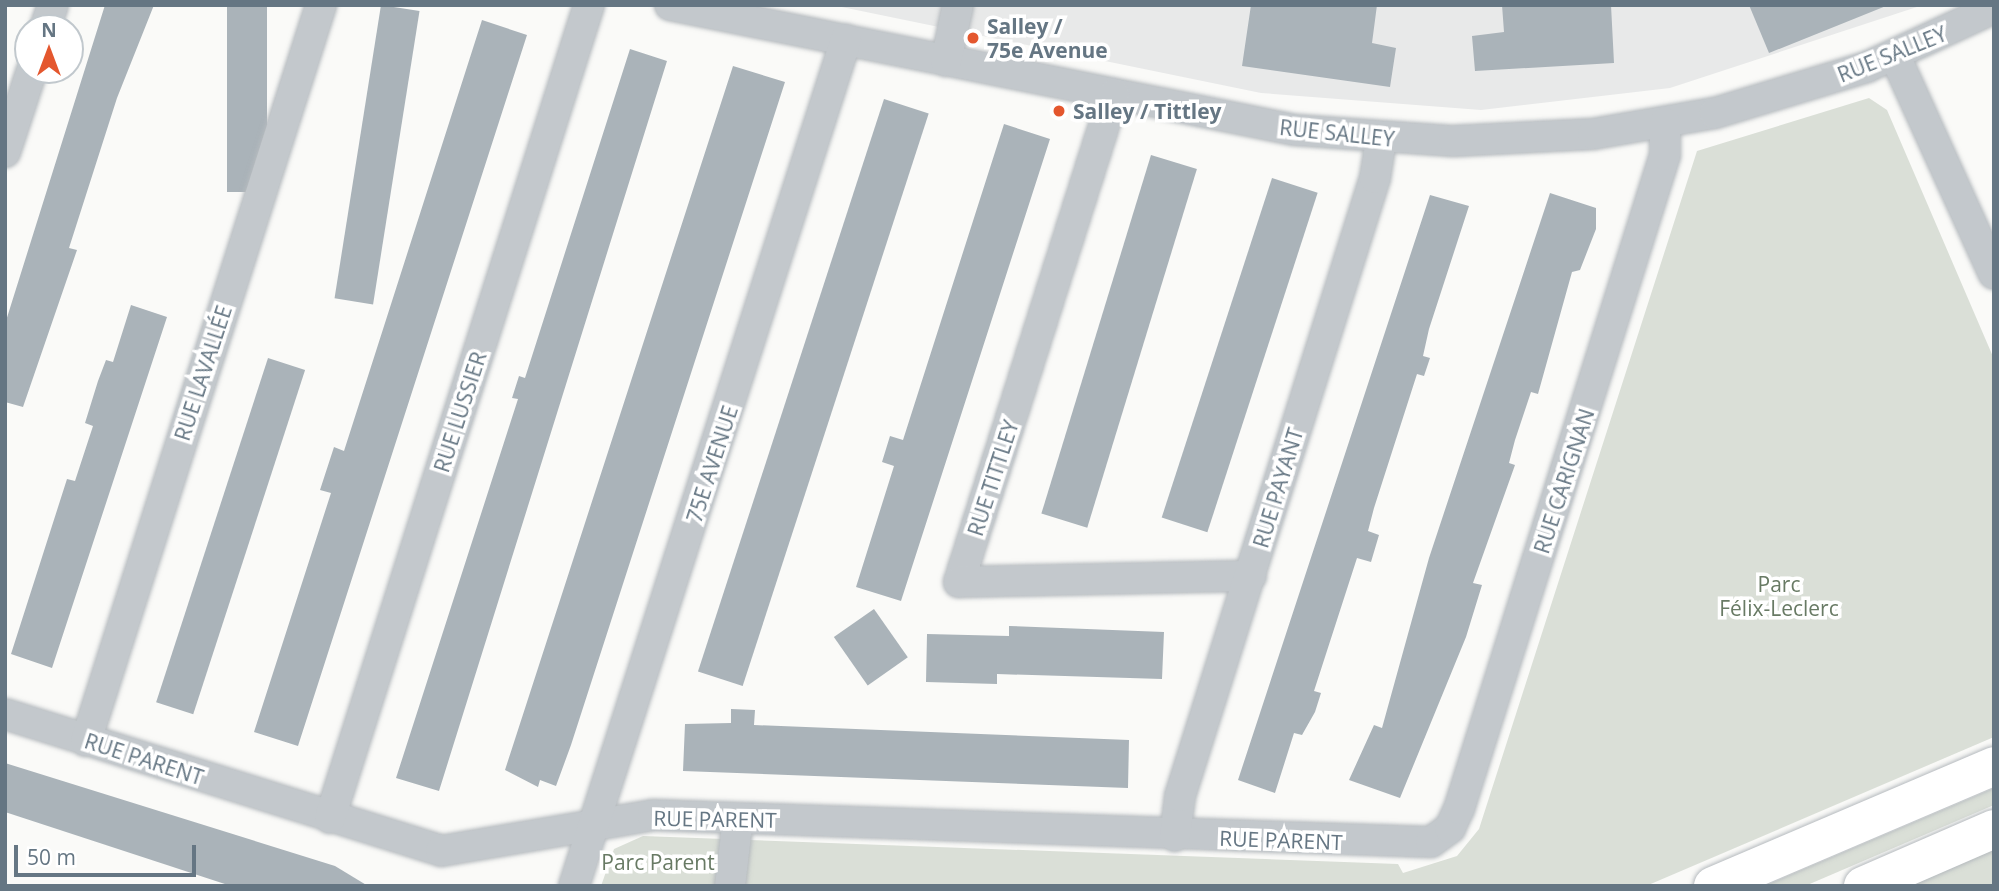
<!DOCTYPE html>
<html>
<head>
<meta charset="utf-8">
<style>
  body { margin:0 }
  #map { position:relative; width:1999px; height:891px; overflow:hidden; background:#fafaf8; font-family:"Open Sans",sans-serif }
  div>[style] { position:absolute }
  .built>* { inset:0; background:#e8e9e9 }
  .green>* { inset:0; background:#dadfd7 }
  .building>* { inset:0; background:#aab3b9; transform-origin:0 0 }
  .roads { filter:drop-shadow(0 0 2px #b5babe) drop-shadow(0 0 2px #b5babe) }
  .minor>* { height:30px; margin:-15px; padding:0 15px; transform-origin:15px; border-radius:15px; background:#c3c8cc }
  .major>* { height:38px; margin:-19px; padding:0 19px; transform-origin:19px; border-radius:19px; background:#fff }
  .dots>* { width:19px; height:19px; translate:-50% -50%; box-sizing:border-box; border:4px solid #fff; border-radius:50% }
  span { translate:-50% -50%; white-space:nowrap; text-align:center; line-height:1.15; -webkit-text-stroke:7px #fff; paint-order:stroke }
  .poi-label { font-size:21px; color:#657683; font-weight:700 }
  .left { translate:0 -50%; text-align:left }
  .street-label { font-size:21px; color:#657683 }
  .park-label { font-size:21px; color:#687a64 }
  .frame { position:absolute; inset:0; border:7px solid #657683; pointer-events:none }
  .north { position:absolute; left:14px; top:14px; width:70px; height:70px; box-sizing:border-box; background:#fff; border:2px solid #c1c8cd; border-radius:50%; rotate:0deg; font-size:19px; font-weight:700; line-height:28px; text-align:center; color:#657683 }
  .north::after { content:''; display:block; margin:auto; width:24px; height:32px; background:#e4572e; clip-path:polygon(50% 0,100% 100%,50% 72%,0 100%) }
  .scale { position:absolute; left:14px; top:845px; width:182px; height:32px; box-sizing:border-box; border:4px solid #657683; border-top:0; padding-left:9px; font-size:21px; line-height:24px; white-space:nowrap; color:#657683; -webkit-text-stroke:5px #fff; paint-order:stroke }
</style>
</head>
<body>
<div id="map">
  <div class="built">
    <i style="clip-path:polygon(832px 5px,1923px 5px,1670px 88px,1481px 110px,1261px 93px)"></i>
  </div>
  <div class="green">
    <i style="clip-path:polygon(1869px 98px,1887px 110px,1994px 359px,1994px 737px,1646px 886px,601px 886px,614px 849px,643px 836px,1398px 864px,1403px 873px,1457px 856px,1479px 829px,1697px 151px)"></i>
    <i style="clip-path:polygon(1994px 788px,1994px 805px,1805px 886px,1764px 886px)"></i>
    <i style="clip-path:polygon(1994px 849px,1994px 886px,1910px 886px)"></i>
  </div>
  <div class="building">
    <i style="clip-path:polygon(105px 5px,154px 5px,117px 98px,69px 248px,77px 250px,23px 407px,5px 402px,5px 324px)"></i>
    <i style="left:227px;top:5px;width:40px;height:187px"></i>
    <i style="left:381px;top:5px;width:39px;height:297px;rotate:9deg"></i>
    <i style="clip-path:polygon(1251px 5px,1377px 5px,1372px 43px,1396px 48px,1390px 87px,1242px 66px)"></i>
    <i style="clip-path:polygon(1502px 5px,1611px 5px,1614px 63px,1475px 71px,1472px 36px,1504px 32px)"></i>
    <i style="clip-path:polygon(1749px 5px,1886px 5px,1886px 6px,1769px 53px)"></i>
    <i style="clip-path:polygon(482px 20px,527px 35px,298px 746px,254px 732px,331px 493px,320px 490px,334px 447px,344px 451px)"></i>
    <i style="clip-path:polygon(630px 49px,667px 61px,439px 791px,396px 778px,518px 399px,512px 398px,519px 376px,525px 378px)"></i>
    <i style="clip-path:polygon(733px 66px,785px 82px,571px 745px,556px 786px,540px 780px,538px 787px,505px 770px)"></i>
    <i style="left:884px;top:99px;width:47px;height:602px;rotate:18deg"></i>
    <i style="clip-path:polygon(1004px 124px,1050px 139px,901px 601px,856px 587px,894px 466px,882px 462px,890px 436px,903px 440px)"></i>
    <i style="left:1151px;top:155px;width:48px;height:375px;rotate:17deg"></i>
    <i style="left:1272px;top:178px;width:48px;height:357px;rotate:18deg"></i>
    <i style="clip-path:polygon(1550px 193px,1596px 208px,1596px 229px,1580px 270px,1572px 272px,1538px 394px,1531px 392px,1515px 440px,1509px 463px,1515px 465px,1473px 583px,1482px 585px,1466px 637px,1400px 798px,1349px 780px,1374px 725px,1382px 728px,1429px 558px)"></i>
    <i style="clip-path:polygon(1430px 195px,1469px 206px,1429px 329px,1423px 356px,1430px 358px,1424px 376px,1417px 374px,1374px 508px,1368px 531px,1379px 535px,1371px 562px,1357px 558px,1314px 691px,1321px 693px,1315px 712px,1302px 735px,1294px 733px,1275px 793px,1238px 780px)"></i>
    <i style="clip-path:polygon(131px 305px,167px 317px,52px 668px,11px 654px,67px 479px,75px 481px,93px 426px,85px 423px,98px 381px,106px 360px,113px 362px)"></i>
    <i style="left:268px;top:358px;width:39px;height:362px;rotate:18deg"></i>
    <i style="left:874px;top:609px;width:59px;height:49px;rotate:55deg"></i>
    <i style="clip-path:polygon(1009px 626px,1164px 632px,1162px 679px,997px 674px,997px 684px,926px 682px,927px 634px,1009px 636px)"></i>
    <i style="clip-path:polygon(731px 709px,755px 710px,754px 725px,1129px 740px,1128px 788px,683px 771px,685px 724px,731px 723px)"></i>
    <i style="clip-path:polygon(5px 763px,335px 866px,368px 886px,231px 886px,5px 812px)"></i>
  </div>
  <div class="roads">
    <div class="minor">
      <i style="left:670px;top:5px;width:637px;rotate:11.31deg"></i>
      <i style="left:1295px;top:130px;width:159px;rotate:4deg"></i>
      <i style="left:1454px;top:141px;width:139px;rotate:-2.9deg"></i>
      <i style="left:1593px;top:134px;width:124px;rotate:-9.8deg"></i>
      <i style="left:1715px;top:113px;width:159px;rotate:-16.8deg"></i>
      <i style="left:1867px;top:67px;width:140px;rotate:-24.9deg"></i>
      <i style="left:45px;top:28px;width:24px;rotate:-71deg"></i>
      <i style="left:1895px;top:56px;width:239px;rotate:65.6deg"></i>
      <i style="left:946px;top:61px;width:57px;rotate:-77.9deg"></i>
      <i style="left:1114px;top:94px;width:512px;rotate:107.62deg"></i>
      <i style="left:959px;top:582px;width:292px;rotate:-1.2deg"></i>
      <i style="left:5px;top:152px;width:86px;rotate:-71.8deg"></i>
      <i style="left:5px;top:714px;width:457px;rotate:17.4deg"></i>
      <i style="left:441px;top:851px;width:215px;rotate:-9.6deg"></i>
      <i style="left:653px;top:815px;width:778px;rotate:1.99deg"></i>
      <i style="left:1431px;top:842px;width:24px;rotate:-36deg"></i>
      <i style="left:1450px;top:828px;width:21px;rotate:-65deg"></i>
      <i style="left:1459px;top:809px;width:686px;rotate:-72.52deg"></i>
      <i style="left:1665px;top:155px;width:32px;rotate:-90deg"></i>
      <i style="left:86px;top:741px;width:773px;rotate:-72.29deg"></i>
      <i style="left:330px;top:818px;width:853px;rotate:-72.33deg"></i>
      <i style="left:1175px;top:836px;width:40px;rotate:-82.9deg"></i>
      <i style="left:1180px;top:796px;width:648px;rotate:-72.49deg"></i>
      <i style="left:1375px;top:178px;width:38px;rotate:-81deg"></i>
      <i style="left:574px;top:886px;width:889px;rotate:-72.18deg"></i>
      <i style="left:730px;top:886px;width:68px;rotate:-83.3deg"></i>
    </div>
    <div class="major">
      <i style="left:1713px;top:886px;width:306px;rotate:-23.1deg"></i>
      <i style="left:1863px;top:886px;width:143px;rotate:-23.5deg"></i>
    </div>
  </div>
  <div class="dots">
    <i style="left:973px;top:38px;background:#e4572e"></i>
    <i style="left:1059px;top:111px;background:#e4572e"></i>
  </div>
  <div class="poi-label">
    <span class="left" style="left:987px;top:38px">Salley /<br>75e Avenue</span>
    <span class="left" style="left:1073px;top:111px">Salley / Tittley</span>
  </div>
  <div class="street-label">
    <span style="left:1892px;top:54px;rotate:-22deg">RUE SALLEY</span>
    <span style="left:1337px;top:133px;rotate:6deg">RUE SALLEY</span>
    <span style="left:203px;top:373px;rotate:-72deg">RUE LAVALLÉE</span>
    <span style="left:460px;top:412px;rotate:-72deg">RUE LUSSIER</span>
    <span style="left:712px;top:464px;rotate:-72deg">75E AVENUE</span>
    <span style="left:993px;top:478px;rotate:-72deg">RUE TITTLEY</span>
    <span style="left:1564px;top:481px;rotate:-72deg">RUE CARIGNAN</span>
    <span style="left:1278px;top:488px;rotate:-73deg">RUE PAYANT</span>
    <span style="left:144px;top:759px;rotate:18deg">RUE PARENT</span>
    <span style="left:715px;top:819px;rotate:1deg">RUE PARENT</span>
    <span style="left:1281px;top:840px;rotate:2deg">RUE PARENT</span>
  </div>
  <div class="park-label">
    <span style="left:1779px;top:596px">Parc<br>Félix-Leclerc</span>
    <span style="left:658px;top:862px">Parc Parent</span>
  </div>
  <div class="frame"></div>
  <div class="north">N</div>
  <div class="scale">50 m</div>
</div>
</body>
</html>
